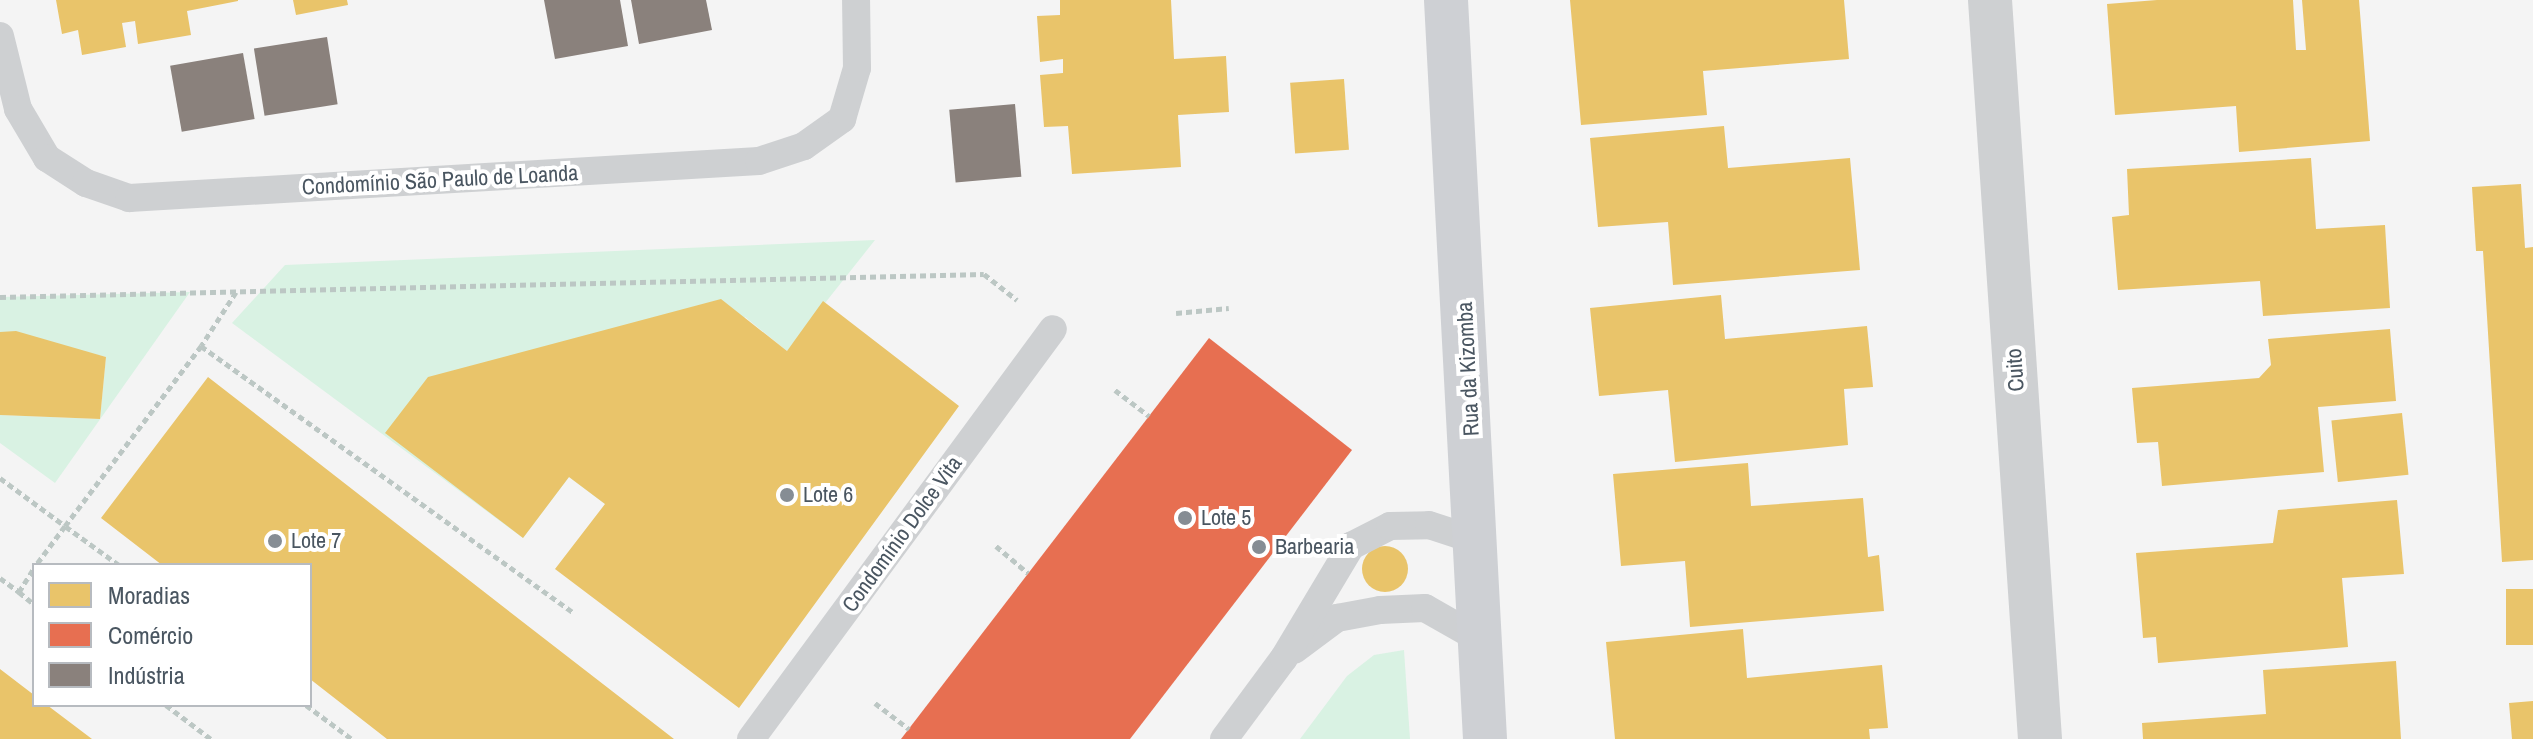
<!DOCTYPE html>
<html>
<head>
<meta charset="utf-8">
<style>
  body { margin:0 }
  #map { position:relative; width:2533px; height:739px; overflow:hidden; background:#f4f4f4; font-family:"Archivo Narrow",sans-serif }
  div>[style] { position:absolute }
  .green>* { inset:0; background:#d9f2e3 }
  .homes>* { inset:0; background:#e9c46a; transform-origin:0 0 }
  .round { border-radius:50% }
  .shops>* { inset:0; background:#e76f51 }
  .industry>* { inset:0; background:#8a817c; transform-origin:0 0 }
  .path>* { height:5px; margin-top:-2.5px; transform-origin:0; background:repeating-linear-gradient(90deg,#bcc7c4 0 6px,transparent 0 10px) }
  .lane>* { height:28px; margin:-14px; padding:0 14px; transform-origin:14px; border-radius:14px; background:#ced0d2 }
  .street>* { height:44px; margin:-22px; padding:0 22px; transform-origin:22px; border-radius:22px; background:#ced0d2 }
  .secondary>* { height:44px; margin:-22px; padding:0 22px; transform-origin:22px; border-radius:22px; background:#ced0d4 }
  .dots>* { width:22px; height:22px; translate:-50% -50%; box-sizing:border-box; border:4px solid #fff; border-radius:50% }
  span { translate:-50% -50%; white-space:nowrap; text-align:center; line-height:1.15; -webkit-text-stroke:8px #fff; paint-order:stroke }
  .street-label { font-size:22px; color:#4a5661 }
  .poi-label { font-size:22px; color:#4a5661 }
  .left { translate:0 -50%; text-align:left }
  .legend { position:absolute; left:32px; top:563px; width:280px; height:144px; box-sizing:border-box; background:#fff; border:2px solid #b7bbc0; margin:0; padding:10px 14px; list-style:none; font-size:24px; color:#4a5661 }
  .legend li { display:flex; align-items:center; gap:16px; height:40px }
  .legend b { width:40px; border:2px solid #b7bbc0 }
</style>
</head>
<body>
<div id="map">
  <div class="green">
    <i style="clip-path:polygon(875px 240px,787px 351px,745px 317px,605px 504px,569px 477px,523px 538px,232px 323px,285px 265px)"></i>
    <i style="clip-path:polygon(190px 292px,55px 483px,0 443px,0 415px,100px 419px,106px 357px,0 332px,0 297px)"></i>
    <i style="clip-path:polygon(1404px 650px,1410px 739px,1300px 739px,1347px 676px,1374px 655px)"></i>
  </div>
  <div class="homes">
    <i style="clip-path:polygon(56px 0,238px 0,238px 1px,187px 11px,191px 35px,138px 44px,135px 21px,122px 23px,126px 47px,82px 55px,78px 30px,62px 34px)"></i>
    <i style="clip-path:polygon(293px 0,347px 0,348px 5px,296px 15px)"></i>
    <i style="clip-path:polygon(1060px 0,1171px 0,1174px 59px,1226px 56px,1229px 112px,1178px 115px,1181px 167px,1072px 174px,1068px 126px,1044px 127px,1040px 75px,1063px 73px,1063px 59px,1040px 62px,1037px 16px,1060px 15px)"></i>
    <i style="clip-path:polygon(1570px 0,1844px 0,1849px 59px,1703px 71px,1707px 115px,1581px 125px)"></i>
    <i style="clip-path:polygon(2157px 0,2293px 0,2296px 50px,2306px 50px,2302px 0,2359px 0,2370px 141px,2239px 152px,2236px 106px,2115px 115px,2107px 4px)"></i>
    <i style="left:1344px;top:79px;width:71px;height:54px;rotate:86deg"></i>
    <i style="clip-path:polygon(1724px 126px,1728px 168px,1850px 158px,1860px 270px,1673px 285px,1668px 222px,1598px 227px,1590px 138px)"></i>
    <i style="clip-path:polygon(2311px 158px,2316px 229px,2385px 225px,2390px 308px,2263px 316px,2260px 281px,2118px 290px,2112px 217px,2129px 215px,2127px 169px)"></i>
    <i style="clip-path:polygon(2521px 184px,2525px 248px,2533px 247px,2533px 560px,2502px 562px,2483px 251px,2476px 251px,2472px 187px)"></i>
    <i style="clip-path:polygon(1721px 295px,1725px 339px,1867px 326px,1873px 387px,1844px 389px,1848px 445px,1675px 462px,1668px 390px,1599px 396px,1590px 308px)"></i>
    <i style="clip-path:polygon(721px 299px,787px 351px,823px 301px,959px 406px,739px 708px,555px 569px,605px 504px,569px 477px,523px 538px,385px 433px,428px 377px)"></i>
    <i style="clip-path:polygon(2390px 329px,2396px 401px,2318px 407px,2324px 472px,2162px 486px,2158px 442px,2137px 443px,2132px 388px,2259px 378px,2271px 365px,2268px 339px)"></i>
    <i style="clip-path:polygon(16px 331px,106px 357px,100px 419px,0 415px,0 332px)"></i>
    <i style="clip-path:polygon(208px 377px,528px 626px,674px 739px,387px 739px,310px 679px,310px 565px,162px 565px,101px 518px)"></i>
    <i style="left:2402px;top:413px;width:62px;height:71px;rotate:84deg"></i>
    <i style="clip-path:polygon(1748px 463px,1751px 506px,1863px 498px,1868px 557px,1879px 555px,1884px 611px,1690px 627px,1685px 561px,1621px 566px,1613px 474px)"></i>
    <i style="clip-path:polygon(2397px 500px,2404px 574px,2342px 578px,2348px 647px,2158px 663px,2156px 637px,2143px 638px,2136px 553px,2273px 543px,2278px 510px)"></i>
    <i class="round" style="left:1362px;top:546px;width:46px;height:46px"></i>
    <i style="left:2533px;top:589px;width:56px;height:27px;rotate:90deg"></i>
    <i style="clip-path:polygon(1743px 629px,1747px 678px,1882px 665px,1888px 728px,1869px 729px,1870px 739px,1615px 739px,1606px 642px)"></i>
    <i style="clip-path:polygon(2396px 661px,2401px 739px,2143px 739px,2142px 723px,2266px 714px,2263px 670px)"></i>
    <i style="clip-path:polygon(0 669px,34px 695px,34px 705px,47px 705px,92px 739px,0 739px)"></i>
    <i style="clip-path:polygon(2533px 701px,2533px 739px,2512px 739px,2509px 703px)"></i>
  </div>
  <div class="shops">
    <i style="clip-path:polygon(1209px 338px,1352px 450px,1130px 739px,901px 739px)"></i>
  </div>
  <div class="industry">
    <i style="clip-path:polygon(544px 0,620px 0,628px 46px,555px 59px)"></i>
    <i style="clip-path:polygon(631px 0,706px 0,712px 30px,639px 44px)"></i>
    <i style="left:327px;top:37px;width:68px;height:74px;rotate:81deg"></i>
    <i style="left:243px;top:53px;width:67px;height:74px;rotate:80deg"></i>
    <i style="left:1015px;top:104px;width:73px;height:66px;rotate:85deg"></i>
  </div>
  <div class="path">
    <i style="left:236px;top:292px;width:64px;rotate:122.9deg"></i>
    <i style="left:201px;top:346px;width:457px;rotate:35.6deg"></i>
    <i style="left:0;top:297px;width:984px;rotate:-1.34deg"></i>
    <i style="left:984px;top:274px;width:42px;rotate:38.2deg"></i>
    <i style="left:1176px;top:313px;width:53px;rotate:-5.4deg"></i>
    <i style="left:1115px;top:390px;width:43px;rotate:37.4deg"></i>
    <i style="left:0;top:478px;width:81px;rotate:36.4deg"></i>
    <i style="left:65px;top:526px;width:49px;rotate:126.6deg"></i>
    <i style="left:996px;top:546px;width:42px;rotate:40.2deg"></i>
    <i style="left:119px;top:565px;width:67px;rotate:-144.2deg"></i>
    <i style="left:65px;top:526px;width:226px;rotate:-52.9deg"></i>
    <i style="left:0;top:578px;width:24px;rotate:36deg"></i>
    <i style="left:19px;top:592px;width:28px;rotate:-58deg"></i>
    <i style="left:19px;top:592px;width:19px;rotate:39deg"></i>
    <i style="left:875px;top:703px;width:43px;rotate:37.4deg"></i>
    <i style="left:166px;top:705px;width:56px;rotate:37.1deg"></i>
    <i style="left:306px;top:705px;width:57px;rotate:36.5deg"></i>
  </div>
  <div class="lane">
    <i style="left:0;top:36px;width:75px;rotate:76.1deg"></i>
    <i style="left:18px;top:109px;width:57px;rotate:59.4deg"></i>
    <i style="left:47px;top:158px;width:46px;rotate:32.7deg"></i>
    <i style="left:86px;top:183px;width:46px;rotate:19.2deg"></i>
    <i style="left:129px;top:198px;width:631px;rotate:-3.36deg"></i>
    <i style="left:759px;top:161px;width:47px;rotate:-18.4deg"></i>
    <i style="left:804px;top:146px;width:47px;rotate:-35.4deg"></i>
    <i style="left:842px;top:119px;width:53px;rotate:-73.6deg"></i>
    <i style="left:857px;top:68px;width:68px;rotate:-90.8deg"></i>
    <i style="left:1294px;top:650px;width:54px;rotate:-36.7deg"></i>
    <i style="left:1337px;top:618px;width:44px;rotate:-10.5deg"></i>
    <i style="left:1380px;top:610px;width:45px;rotate:-2.5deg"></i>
    <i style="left:1425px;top:608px;width:64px;rotate:29.7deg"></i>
    <i style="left:751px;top:739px;width:509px;rotate:-53.63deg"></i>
    <i style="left:1224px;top:739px;width:101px;rotate:-53.5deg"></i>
    <i style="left:1284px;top:658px;width:131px;rotate:-59.1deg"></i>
    <i style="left:1351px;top:546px;width:44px;rotate:-27.1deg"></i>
    <i style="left:1390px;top:526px;width:39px;rotate:-1deg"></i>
    <i style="left:1429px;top:525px;width:52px;rotate:18.1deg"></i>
  </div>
  <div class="street">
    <i style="left:1990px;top:0;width:741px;rotate:86.13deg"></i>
  </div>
  <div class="secondary">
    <i style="left:1446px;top:0;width:740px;rotate:86.98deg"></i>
  </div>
  <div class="dots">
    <i style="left:787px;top:495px;background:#868d94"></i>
    <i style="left:1185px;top:518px;background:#868d94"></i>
    <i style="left:275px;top:541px;background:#868d94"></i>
    <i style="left:1259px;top:547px;background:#868d94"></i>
  </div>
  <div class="street-label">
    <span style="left:440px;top:180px;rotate:-3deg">Condomínio São Paulo de Loanda</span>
    <span style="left:1468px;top:369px;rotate:-93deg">Rua da Kizomba</span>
    <span style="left:2015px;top:370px;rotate:-94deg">Cuito</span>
    <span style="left:902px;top:534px;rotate:-54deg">Condomínio Dolce Vita</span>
  </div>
  <div class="poi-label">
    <span class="left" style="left:803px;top:495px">Lote 6</span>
    <span class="left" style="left:1201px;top:518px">Lote 5</span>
    <span class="left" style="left:291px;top:541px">Lote 7</span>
    <span class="left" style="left:1275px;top:547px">Barbearia</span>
  </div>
  <ul class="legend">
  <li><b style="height:22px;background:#e9c46a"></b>Moradias</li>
  <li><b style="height:22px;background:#e76f51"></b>Comércio</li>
  <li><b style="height:22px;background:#8a817c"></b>Indústria</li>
  </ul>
</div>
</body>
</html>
